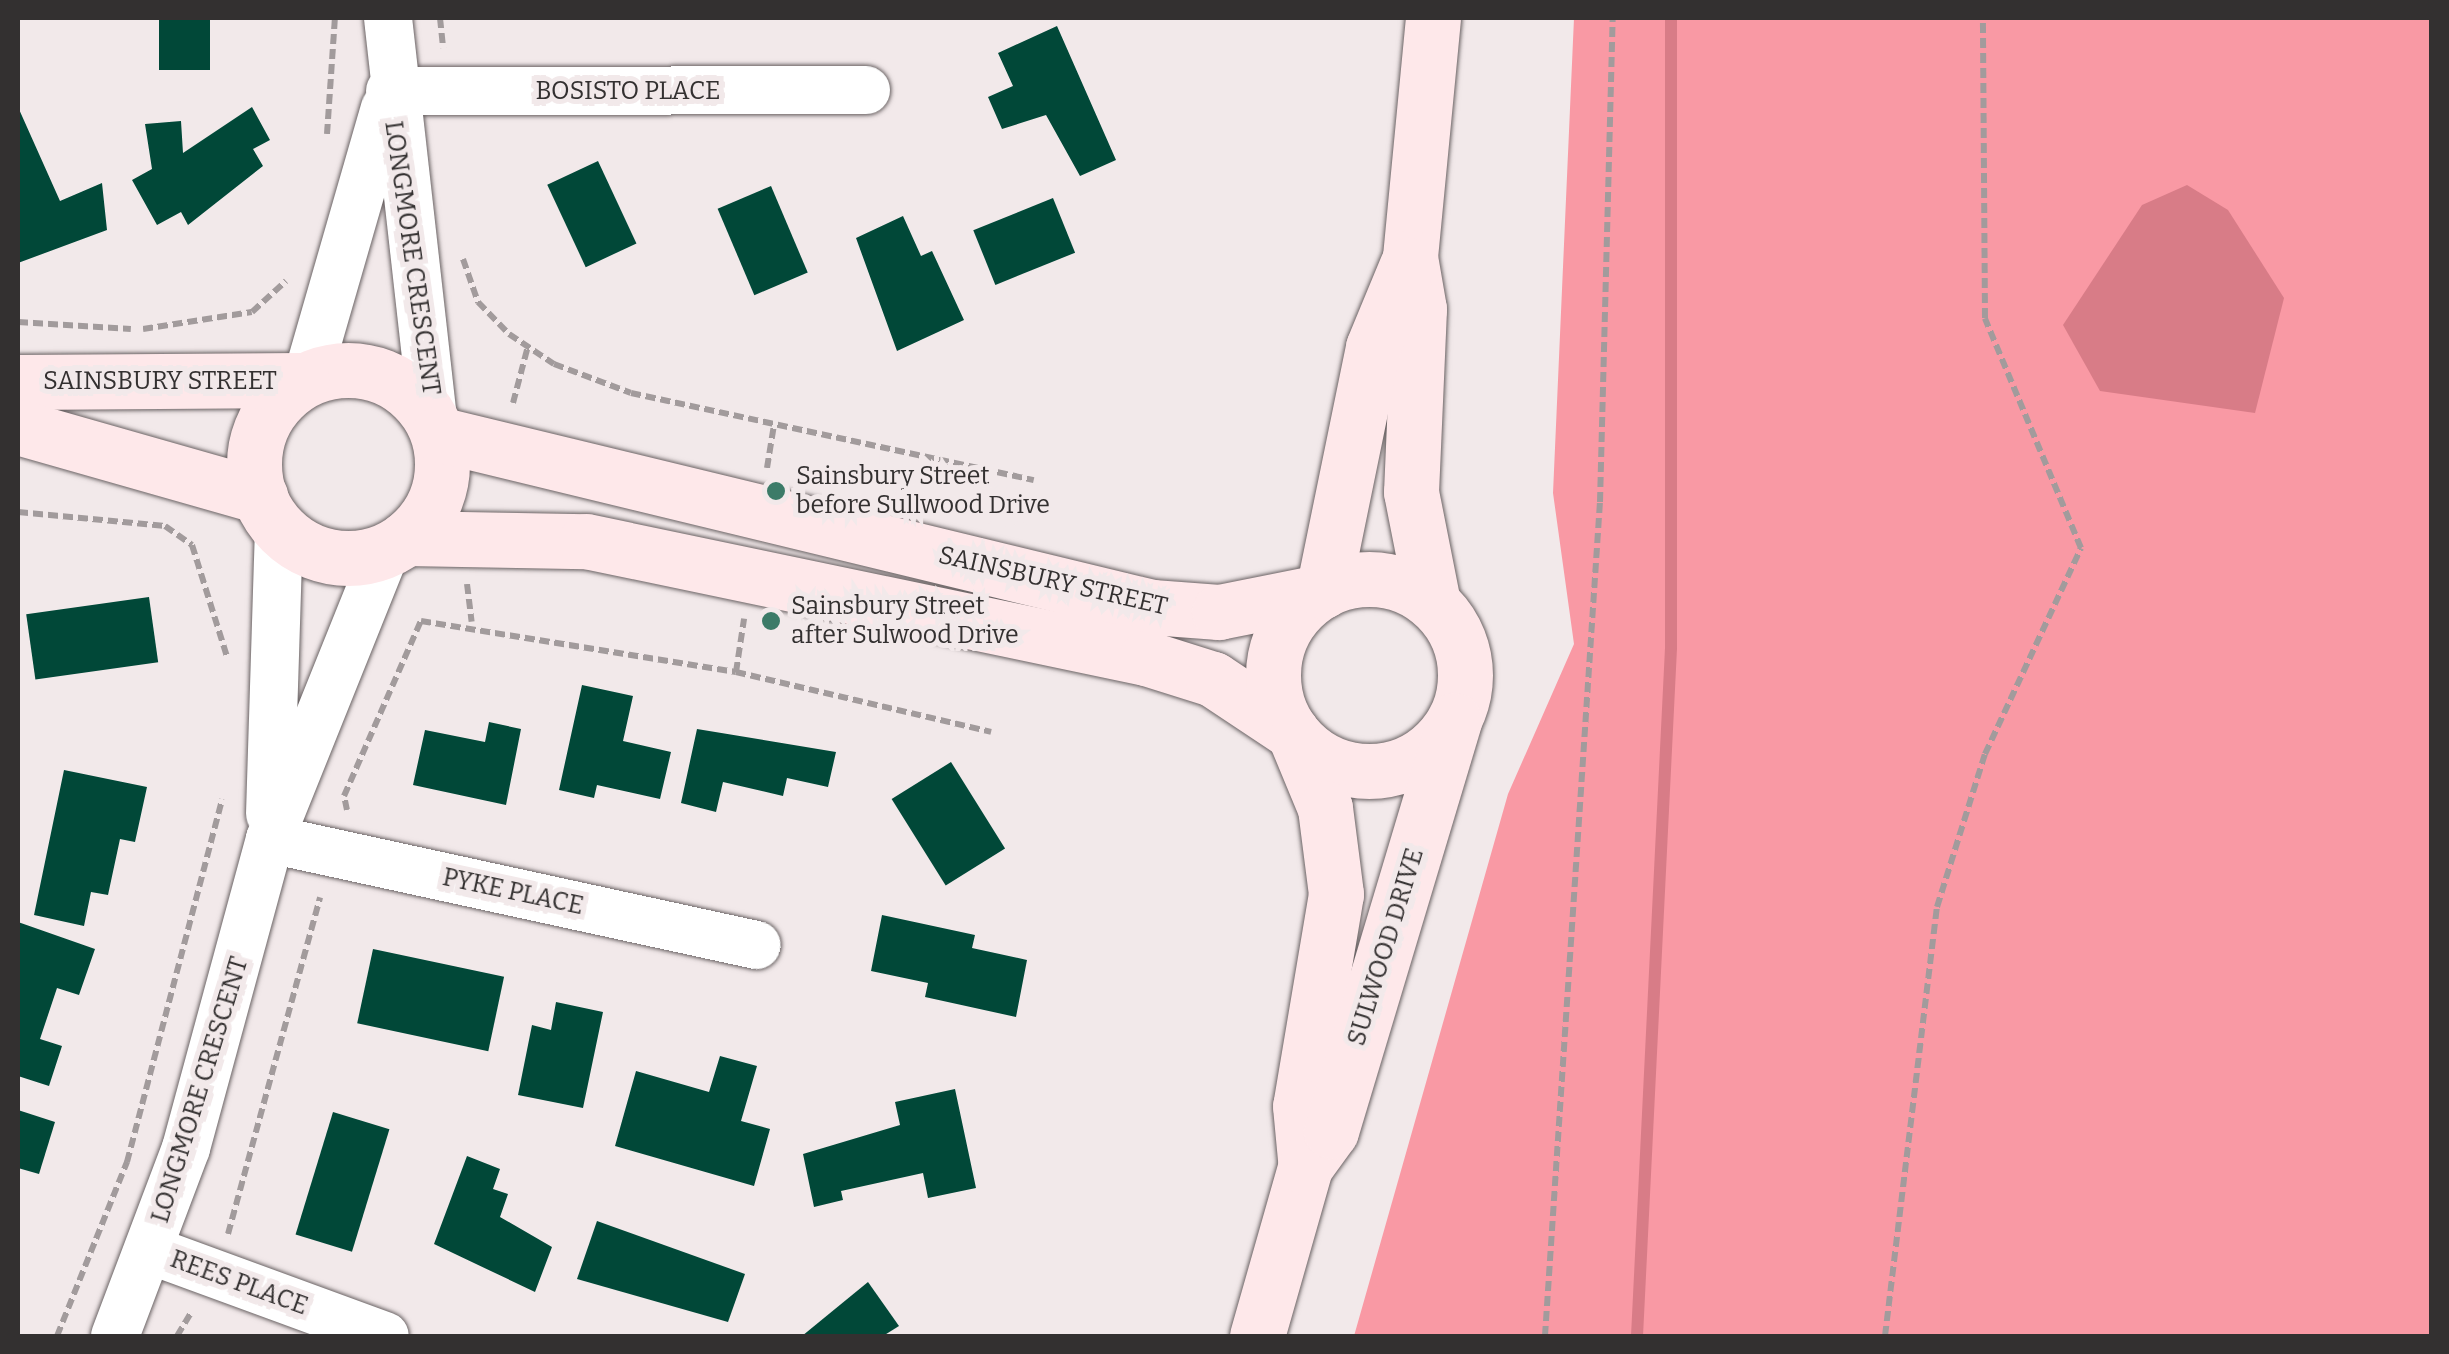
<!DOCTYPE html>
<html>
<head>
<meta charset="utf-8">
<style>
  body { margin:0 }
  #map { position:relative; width:2449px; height:1354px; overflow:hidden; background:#f2e9ea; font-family:Bitter,serif }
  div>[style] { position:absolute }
  .forest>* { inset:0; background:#f999a4 }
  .water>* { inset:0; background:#d87c87 }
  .stream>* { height:12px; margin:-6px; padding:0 6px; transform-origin:6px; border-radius:6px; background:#d87c87 }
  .building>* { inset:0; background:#014838; transform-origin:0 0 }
  .path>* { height:6px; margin-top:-3px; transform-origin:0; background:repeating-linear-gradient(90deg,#a29b9c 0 10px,transparent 0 15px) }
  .roads { filter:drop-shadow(0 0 2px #6a6364) drop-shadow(0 0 2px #6a6364) }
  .street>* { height:48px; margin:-24px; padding:0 24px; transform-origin:24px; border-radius:24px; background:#fff }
  .secondary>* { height:55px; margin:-27.5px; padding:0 27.5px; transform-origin:27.5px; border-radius:27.5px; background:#fee8ea }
  .secondary>.ring { margin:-27.5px; padding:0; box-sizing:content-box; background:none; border:55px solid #fee8ea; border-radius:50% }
  .dots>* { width:28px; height:28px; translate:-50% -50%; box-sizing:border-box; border:5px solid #f2e9ea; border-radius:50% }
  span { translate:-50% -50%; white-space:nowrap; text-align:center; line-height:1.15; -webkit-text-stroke:10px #f2e9ea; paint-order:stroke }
  .street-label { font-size:25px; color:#333030 }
  .poi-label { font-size:25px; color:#333030 }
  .left { translate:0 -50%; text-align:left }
  .frame { position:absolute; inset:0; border:20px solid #333030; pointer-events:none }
</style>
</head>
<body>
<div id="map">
  <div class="forest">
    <i style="clip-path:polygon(1574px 18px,2431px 18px,2431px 1336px,1354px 1336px,1508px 794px,1574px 644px,1553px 493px)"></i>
  </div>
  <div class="water">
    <i style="clip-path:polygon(2187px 185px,2228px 210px,2284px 298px,2255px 413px,2100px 391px,2063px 325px,2142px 205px)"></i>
  </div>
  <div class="stream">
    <i style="left:1637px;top:1336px;width:689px;rotate:-87.17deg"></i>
    <i style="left:1671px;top:648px;width:630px;rotate:-90deg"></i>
  </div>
  <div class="building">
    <i style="left:159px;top:18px;width:51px;height:52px"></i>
    <i style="clip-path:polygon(1057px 26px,1116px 160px,1080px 176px,1046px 115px,1002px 129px,988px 97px,1013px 86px,998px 53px)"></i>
    <i style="clip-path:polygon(18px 107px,60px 201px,102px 183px,107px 230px,18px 263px)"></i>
    <i style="clip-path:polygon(252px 107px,270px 140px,253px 149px,263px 166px,188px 225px,181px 212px,157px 225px,132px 180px,152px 169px,145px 124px,181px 121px,183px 153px)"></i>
    <i style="left:598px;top:161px;width:91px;height:56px;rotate:65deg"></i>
    <i style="left:771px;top:186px;width:94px;height:58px;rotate:67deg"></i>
    <i style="left:1053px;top:198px;width:59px;height:86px;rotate:68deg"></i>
    <i style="clip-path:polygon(903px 216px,921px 256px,932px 251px,964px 320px,897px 351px,856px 238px)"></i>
    <i style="left:149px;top:597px;width:66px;height:124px;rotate:82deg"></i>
    <i style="clip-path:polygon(582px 685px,633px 696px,623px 741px,671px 752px,660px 799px,597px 785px,594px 798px,559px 790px)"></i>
    <i style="clip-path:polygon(489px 722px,521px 729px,506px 805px,413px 785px,425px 730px,485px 742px)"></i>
    <i style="clip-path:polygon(697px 729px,836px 752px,828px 787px,787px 778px,783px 796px,723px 782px,716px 812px,681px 803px)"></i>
    <i style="left:951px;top:762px;width:102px;height:70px;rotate:58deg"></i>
    <i style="clip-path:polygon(64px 770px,147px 787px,135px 842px,120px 839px,108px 895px,91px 892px,84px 926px,34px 915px)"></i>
    <i style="clip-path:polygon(882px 915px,975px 935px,972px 948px,1027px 960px,1016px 1017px,925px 997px,928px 983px,871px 971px)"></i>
    <i style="clip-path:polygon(18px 922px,95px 949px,79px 995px,57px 988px,40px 1039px,62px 1046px,49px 1086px,18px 1076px)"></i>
    <i style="left:373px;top:949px;width:134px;height:76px;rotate:12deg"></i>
    <i style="clip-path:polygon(556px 1002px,603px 1012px,583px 1108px,518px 1095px,532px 1025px,551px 1030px)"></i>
    <i style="clip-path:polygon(720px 1056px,757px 1066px,741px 1121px,770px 1129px,754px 1186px,615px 1146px,636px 1071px,709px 1092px)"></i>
    <i style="clip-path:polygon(955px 1089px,976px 1188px,928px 1198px,923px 1173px,841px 1191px,843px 1200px,814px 1207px,803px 1154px,900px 1125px,895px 1102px)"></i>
    <i style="clip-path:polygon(18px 1110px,55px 1122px,39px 1174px,18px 1168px)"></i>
    <i style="left:333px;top:1112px;width:59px;height:128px;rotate:17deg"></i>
    <i style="clip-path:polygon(467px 1156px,500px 1169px,493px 1189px,508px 1194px,500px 1217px,552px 1247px,535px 1292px,434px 1244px)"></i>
    <i style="clip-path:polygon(597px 1221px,745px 1274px,728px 1322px,577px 1279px)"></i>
    <i style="clip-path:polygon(868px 1282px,899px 1326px,883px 1336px,802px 1336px)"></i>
  </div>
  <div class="path">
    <i style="left:440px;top:18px;width:30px;rotate:84deg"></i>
    <i style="left:327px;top:134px;width:116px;rotate:-86.1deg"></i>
    <i style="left:463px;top:259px;width:46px;rotate:70.8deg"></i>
    <i style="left:478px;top:302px;width:45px;rotate:45.9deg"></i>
    <i style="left:509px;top:334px;width:54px;rotate:33.7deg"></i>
    <i style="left:554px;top:364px;width:82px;rotate:20.6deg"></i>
    <i style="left:631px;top:393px;width:412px;rotate:12.2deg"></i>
    <i style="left:18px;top:322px;width:113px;rotate:3.5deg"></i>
    <i style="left:143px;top:329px;width:110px;rotate:-8.9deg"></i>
    <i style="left:252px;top:312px;width:46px;rotate:-42.4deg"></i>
    <i style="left:513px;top:403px;width:59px;rotate:-75.3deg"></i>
    <i style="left:767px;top:468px;width:44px;rotate:-80.8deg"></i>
    <i style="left:18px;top:512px;width:148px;rotate:5.4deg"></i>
    <i style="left:165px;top:526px;width:33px;rotate:35deg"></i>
    <i style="left:192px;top:545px;width:117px;rotate:72.6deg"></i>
    <i style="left:467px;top:584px;width:38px;rotate:83deg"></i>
    <i style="left:736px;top:672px;width:54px;rotate:-81.4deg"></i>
    <i style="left:347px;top:810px;width:14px;rotate:-102deg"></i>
    <i style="left:344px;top:796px;width:191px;rotate:-66.3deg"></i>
    <i style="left:421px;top:621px;width:319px;rotate:9.2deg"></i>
    <i style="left:736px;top:672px;width:262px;rotate:13.2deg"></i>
    <i style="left:228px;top:1234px;width:349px;rotate:-74.7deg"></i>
    <i style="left:57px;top:1336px;width:188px;rotate:-68.1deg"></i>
    <i style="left:127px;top:1162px;width:375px;rotate:-75.3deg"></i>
    <i style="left:177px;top:1336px;width:27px;rotate:-59deg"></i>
    <i style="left:1545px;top:1336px;width:836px;rotate:-86.23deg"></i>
    <i style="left:1600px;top:502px;width:484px;rotate:-88.5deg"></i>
    <i style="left:1885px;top:1336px;width:432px;rotate:-83.1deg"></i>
    <i style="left:1937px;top:907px;width:160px;rotate:-72.6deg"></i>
    <i style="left:1985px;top:754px;width:227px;rotate:-65deg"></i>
    <i style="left:2081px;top:548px;width:249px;rotate:-112.7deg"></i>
    <i style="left:1985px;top:318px;width:300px;rotate:-90.4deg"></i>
  </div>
  <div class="roads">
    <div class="street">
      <i style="left:388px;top:18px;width:410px;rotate:83.6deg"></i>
      <i style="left:390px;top:91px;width:476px;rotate:-0.1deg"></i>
      <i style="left:307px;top:378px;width:281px;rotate:-73.9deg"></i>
      <i style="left:270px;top:814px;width:287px;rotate:-88.2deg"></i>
      <i style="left:270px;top:839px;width:498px;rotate:12.3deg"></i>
      <i style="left:150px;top:1250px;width:250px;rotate:20.1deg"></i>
      <i style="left:115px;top:1336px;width:201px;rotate:-69.3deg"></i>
      <i style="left:186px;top:1148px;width:320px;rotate:-74.8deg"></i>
      <i style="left:270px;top:839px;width:310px;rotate:-68.1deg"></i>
    </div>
    <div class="secondary">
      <i style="left:1433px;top:18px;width:240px;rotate:95.5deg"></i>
      <i style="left:1410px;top:257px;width:53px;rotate:80.2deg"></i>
      <i style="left:1419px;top:309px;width:183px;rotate:92.5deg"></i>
      <i style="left:1411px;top:492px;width:113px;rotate:78.8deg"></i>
      <i class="ring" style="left:254px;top:370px;width:133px;height:133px"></i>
      <i style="left:18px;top:382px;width:284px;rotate:-0.4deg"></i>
      <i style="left:18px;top:427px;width:252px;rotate:15.9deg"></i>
      <i style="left:438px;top:434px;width:735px;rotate:13.62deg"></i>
      <i style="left:1152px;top:607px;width:67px;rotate:4.3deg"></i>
      <i style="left:1219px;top:612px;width:102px;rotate:-11.3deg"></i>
      <i style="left:406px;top:538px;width:180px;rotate:1deg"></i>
      <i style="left:586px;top:541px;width:572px;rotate:11.8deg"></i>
      <i style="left:1146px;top:658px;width:70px;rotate:17.4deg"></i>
      <i style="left:1213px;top:679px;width:94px;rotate:33.7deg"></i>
      <i class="ring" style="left:1273px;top:579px;width:137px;height:137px"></i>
      <i style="left:1323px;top:591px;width:249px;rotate:-78.4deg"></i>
      <i style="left:1373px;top:347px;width:89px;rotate:-67.5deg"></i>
      <i style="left:1296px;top:738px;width:76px;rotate:67.5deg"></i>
      <i style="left:1325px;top:808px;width:87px;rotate:82.7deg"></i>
      <i style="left:1336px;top:894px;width:215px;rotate:99.6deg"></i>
      <i style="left:1300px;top:1106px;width:53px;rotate:84.6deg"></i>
      <i style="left:1257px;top:1336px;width:176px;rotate:-74.1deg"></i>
      <i style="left:1305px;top:1167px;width:44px;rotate:-54.2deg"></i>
      <i style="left:1331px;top:1131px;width:429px;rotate:-73.3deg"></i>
    </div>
  </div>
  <div class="dots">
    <i style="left:776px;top:491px;background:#3c7b68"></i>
    <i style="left:771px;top:621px;background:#3c7b68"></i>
  </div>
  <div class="street-label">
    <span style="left:628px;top:91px">BOSISTO PLACE</span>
    <span style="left:412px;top:258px;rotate:82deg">LONGMORE CRESCENT</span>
    <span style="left:160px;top:381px">SAINSBURY STREET</span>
    <span style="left:1053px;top:581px;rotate:13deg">SAINSBURY STREET</span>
    <span style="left:513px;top:892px;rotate:12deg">PYKE PLACE</span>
    <span style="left:1386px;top:947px;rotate:-73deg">SULWOOD DRIVE</span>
    <span style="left:200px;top:1090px;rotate:-73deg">LONGMORE CRESCENT</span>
    <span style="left:239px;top:1283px;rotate:20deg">REES PLACE</span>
  </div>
  <div class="poi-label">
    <span class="left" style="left:796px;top:491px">Sainsbury Street<br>before Sullwood Drive</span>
    <span class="left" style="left:791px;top:621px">Sainsbury Street<br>after Sulwood Drive</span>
  </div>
  <div class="frame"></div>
</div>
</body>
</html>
